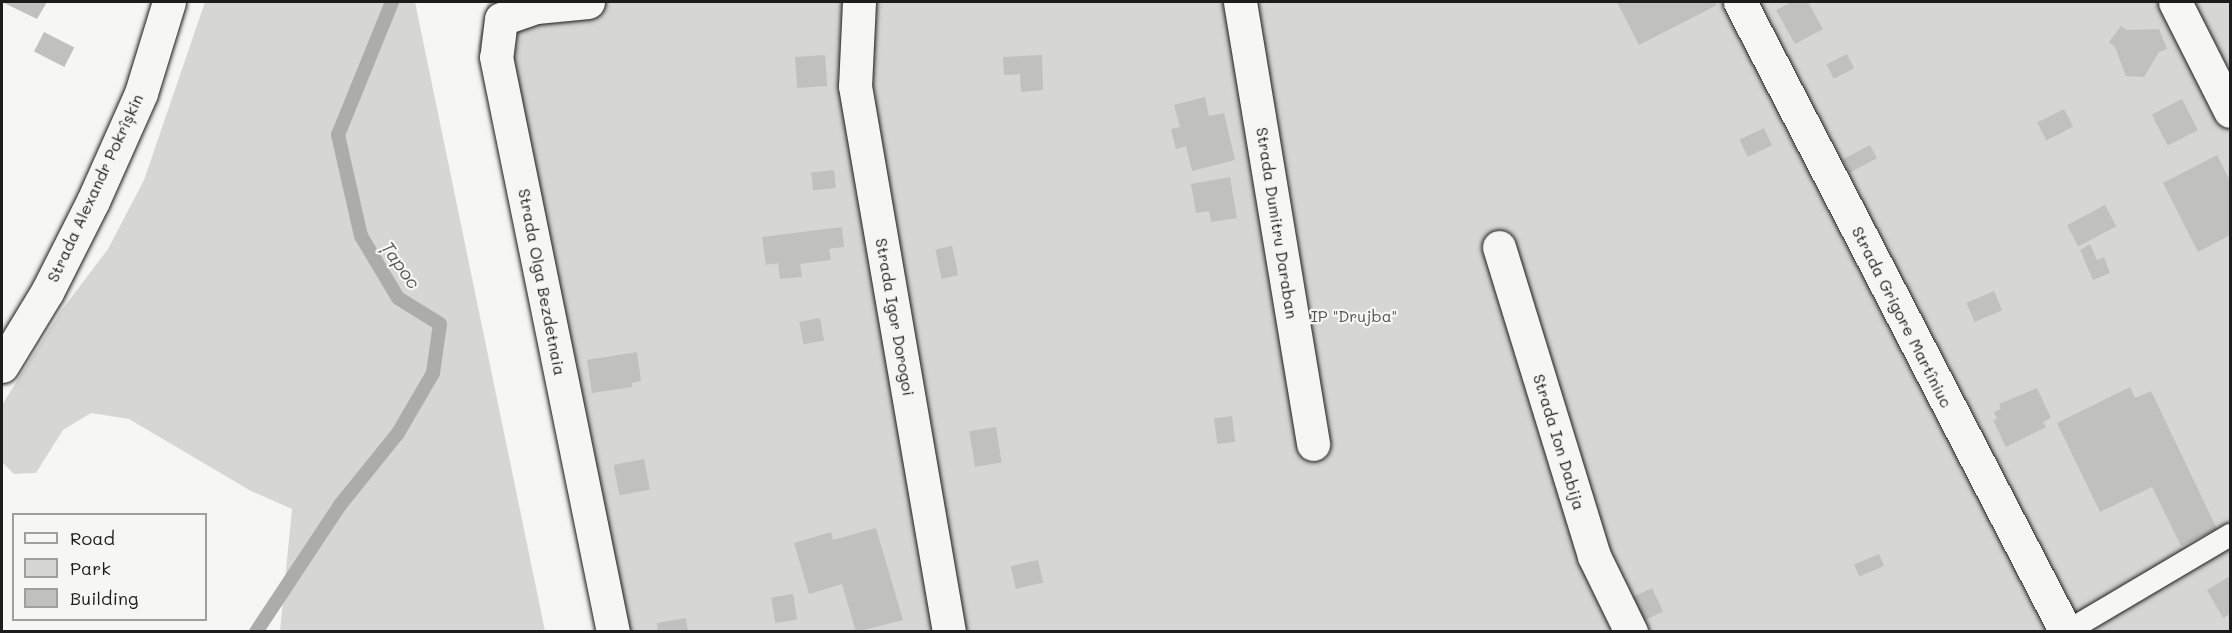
<!DOCTYPE html>
<html>
<head>
<meta charset="utf-8">
<style>
  body { margin:0 }
  #map { position:relative; width:2232px; height:633px; overflow:hidden; background:#f6f6f2; font-family:Mali,sans-serif }
  div>[style] { position:absolute }
  .green>* { inset:0; background:#d6d6d2 }
  .stream>* { height:14px; margin:-7px; padding:0 7px; transform-origin:7px; border-radius:7px; background:#acaca9 }
  .building>* { inset:0; background:#c0c0bd; transform-origin:0 0 }
  .roads { filter:drop-shadow(0 0 2px #1c1c1c) drop-shadow(0 0 2px #1c1c1c) }
  .service>* { height:22px; margin:-11px; padding:0 11px; transform-origin:11px; border-radius:11px; background:#f6f6f2 }
  .minor>* { height:33px; margin:-16.5px; padding:0 16.5px; transform-origin:16.5px; border-radius:16.5px; background:#f6f6f2 }
  span { translate:-50% -50%; white-space:nowrap; text-align:center; line-height:1.15; -webkit-text-stroke:4.5px #f6f6f2; paint-order:stroke }
  .street-label { font-size:16px; color:#1c1c1c }
  .park-label { font-size:16px; color:#545453 }
  .water-label { font-size:18px; color:#565654; font-style:italic }
  .frame { position:absolute; inset:0; border:3px solid #1c1c1c; pointer-events:none }
  .legend { position:absolute; left:12px; top:513px; width:195px; height:108px; box-sizing:border-box; background:#f6f6f2; border:2px solid #9f9f9c; margin:0; padding:8px 10px; list-style:none; font-size:18px; color:#1c1c1c }
  .legend li { display:flex; align-items:center; gap:12px; height:30px }
  .legend b { width:30px; border:2px solid #9f9f9c }
</style>
</head>
<body>
<div id="map">
  <div class="green">
    <i style="clip-path:polygon(205px 2px,415px 2px,545px 631px,280px 631px,292px 509px,251px 491px,129px 419px,91px 413px,63px 430px,36px 473px,14px 474px,2px 462px,2px 405px,61px 311px,108px 249px,144px 180px)"></i>
    <i style="clip-path:polygon(488px 2px,2230px 2px,2230px 631px,597px 631px,478px 46px)"></i>
  </div>
  <div class="stream">
    <i style="left:256px;top:632px;width:152px;rotate:-56.5deg"></i>
    <i style="left:340px;top:505px;width:92px;rotate:-51.1deg"></i>
    <i style="left:398px;top:433px;width:69px;rotate:-59.7deg"></i>
    <i style="left:433px;top:373px;width:49px;rotate:-81.9deg"></i>
    <i style="left:440px;top:324px;width:49px;rotate:-148.2deg"></i>
    <i style="left:398px;top:298px;width:72px;rotate:-120.8deg"></i>
    <i style="left:361px;top:236px;width:104px;rotate:-102.8deg"></i>
    <i style="left:338px;top:135px;width:144px;rotate:-67.9deg"></i>
  </div>
  <div class="building">
    <i style="clip-path:polygon(2px 2px,47px 2px,37px 19px)"></i>
    <i style="clip-path:polygon(1617px 2px,1715px 2px,1717px 5px,1639px 45px)"></i>
    <i style="clip-path:polygon(1792px 2px,1808px 2px,1823px 29px,1795px 44px,1776px 10px)"></i>
    <i style="clip-path:polygon(2121px 26px,2127px 30px,2159px 29px,2167px 49px,2159px 52px,2144px 77px,2126px 76px,2115px 47px,2109px 42px)"></i>
    <i style="left:44px;top:32px;width:34px;height:22px;rotate:27deg"></i>
    <i style="left:1847px;top:54px;width:16px;height:23px;rotate:63deg"></i>
    <i style="left:825px;top:55px;width:31px;height:30px;rotate:86deg"></i>
    <i style="clip-path:polygon(1042px 55px,1043px 90px,1021px 92px,1020px 74px,1004px 75px,1003px 57px)"></i>
    <i style="clip-path:polygon(1205px 97px,1209px 116px,1224px 113px,1235px 160px,1192px 171px,1186px 146px,1176px 149px,1171px 129px,1180px 127px,1174px 105px)"></i>
    <i style="left:2182px;top:99px;width:35px;height:34px;rotate:63deg"></i>
    <i style="left:2064px;top:109px;width:20px;height:30px;rotate:63deg"></i>
    <i style="left:1764px;top:128px;width:19px;height:27px;rotate:65deg"></i>
    <i style="left:1870px;top:145px;width:15px;height:31px;rotate:62deg"></i>
    <i style="clip-path:polygon(2217px 155px,2230px 181px,2230px 235px,2198px 252px,2163px 183px)"></i>
    <i style="left:834px;top:170px;width:18px;height:23px;rotate:84deg"></i>
    <i style="clip-path:polygon(1230px 177px,1237px 218px,1211px 222px,1209px 211px,1196px 213px,1191px 184px)"></i>
    <i style="left:2105px;top:205px;width:24px;height:43px;rotate:62deg"></i>
    <i style="clip-path:polygon(842px 227px,844px 247px,829px 249px,831px 260px,800px 264px,802px 277px,780px 279px,778px 263px,766px 265px,762px 237px)"></i>
    <i style="clip-path:polygon(2090px 244px,2097px 260px,2104px 257px,2110px 273px,2093px 280px,2080px 250px)"></i>
    <i style="left:952px;top:246px;width:30px;height:17px;rotate:78deg"></i>
    <i style="left:1994px;top:291px;width:21px;height:30px;rotate:67deg"></i>
    <i style="left:820px;top:318px;width:23px;height:21px;rotate:80deg"></i>
    <i style="clip-path:polygon(637px 352px,641px 381px,632px 383px,632px 387px,592px 393px,587px 360px)"></i>
    <i style="clip-path:polygon(2130px 387px,2135px 398px,2151px 391px,2217px 529px,2181px 546px,2152px 487px,2100px 512px,2057px 423px)"></i>
    <i style="clip-path:polygon(2037px 388px,2051px 418px,2043px 422px,2046px 427px,2006px 447px,1993px 420px,1997px 419px,1994px 412px,2001px 409px,1999px 404px)"></i>
    <i style="left:1232px;top:416px;width:26px;height:18px;rotate:83deg"></i>
    <i style="left:996px;top:427px;width:36px;height:27px;rotate:81deg"></i>
    <i style="left:644px;top:459px;width:31px;height:31px;rotate:79deg"></i>
    <i style="clip-path:polygon(876px 528px,903px 620px,856px 632px,842px 584px,809px 594px,794px 543px,831px 532px,833px 540px)"></i>
    <i style="left:1879px;top:554px;width:13px;height:27px;rotate:67deg"></i>
    <i style="left:1038px;top:560px;width:23px;height:28px;rotate:77deg"></i>
    <i style="clip-path:polygon(2230px 576px,2230px 614px,2223px 618px,2207px 590px)"></i>
    <i style="left:1652px;top:588px;width:26px;height:23px;rotate:65deg"></i>
    <i style="left:793px;top:594px;width:26px;height:22px;rotate:81deg"></i>
    <i style="clip-path:polygon(686px 618px,688px 632px,658px 632px,657px 623px)"></i>
  </div>
  <div class="roads">
    <div class="service">
      <i style="left:2066px;top:632px;width:191px;rotate:-30.6deg"></i>
    </div>
    <div class="minor">
      <i style="left:588px;top:2px;width:52px;rotate:174.5deg"></i>
      <i style="left:536px;top:7px;width:37px;rotate:161deg"></i>
      <i style="left:501px;top:19px;width:38px;rotate:97deg"></i>
      <i style="left:496px;top:57px;width:587px;rotate:78.5deg"></i>
      <i style="left:859px;top:2px;width:84px;rotate:92.7deg"></i>
      <i style="left:855px;top:86px;width:554px;rotate:80.23deg"></i>
      <i style="left:1240px;top:2px;width:448px;rotate:80.6deg"></i>
      <i style="left:1740px;top:2px;width:709px;rotate:62.64deg"></i>
      <i style="left:2175px;top:2px;width:122px;rotate:63.2deg"></i>
      <i style="left:1499px;top:247px;width:323px;rotate:72.9deg"></i>
      <i style="left:1594px;top:556px;width:85px;rotate:64deg"></i>
      <i style="left:2px;top:366px;width:87px;rotate:-58.7deg"></i>
      <i style="left:47px;top:292px;width:102px;rotate:-63.2deg"></i>
      <i style="left:93px;top:201px;width:118px;rotate:-66deg"></i>
      <i style="left:141px;top:93px;width:95px;rotate:-72.9deg"></i>
    </div>
  </div>
  <div class="street-label">
    <span style="left:95px;top:188px;rotate:-65deg">Strada Alexandr Pokrîșkin</span>
    <span style="left:1277px;top:223px;rotate:81deg">Strada Dumitru Daraban</span>
    <span style="left:542px;top:282px;rotate:79deg">Strada Olga Bezdetnaia</span>
    <span style="left:895px;top:317px;rotate:80deg">Strada Igor Dorogoi</span>
    <span style="left:1902px;top:317px;rotate:63deg">Strada Grigore Martîniuc</span>
    <span style="left:1559px;top:442px;rotate:73deg">Strada Ion Dabija</span>
  </div>
  <div class="park-label">
    <span style="left:1354px;top:316px">IP "Drujba"</span>
  </div>
  <div class="water-label">
    <span style="left:401px;top:265px;rotate:55deg">Țapoc</span>
  </div>
  <div class="frame"></div>
  <ul class="legend">
  <li><b style="height:8px;background:#f6f6f2"></b>Road</li>
  <li><b style="height:16px;background:#d6d6d2"></b>Park</li>
  <li><b style="height:16px;background:#c0c0bd"></b>Building</li>
  </ul>
</div>
</body>
</html>
